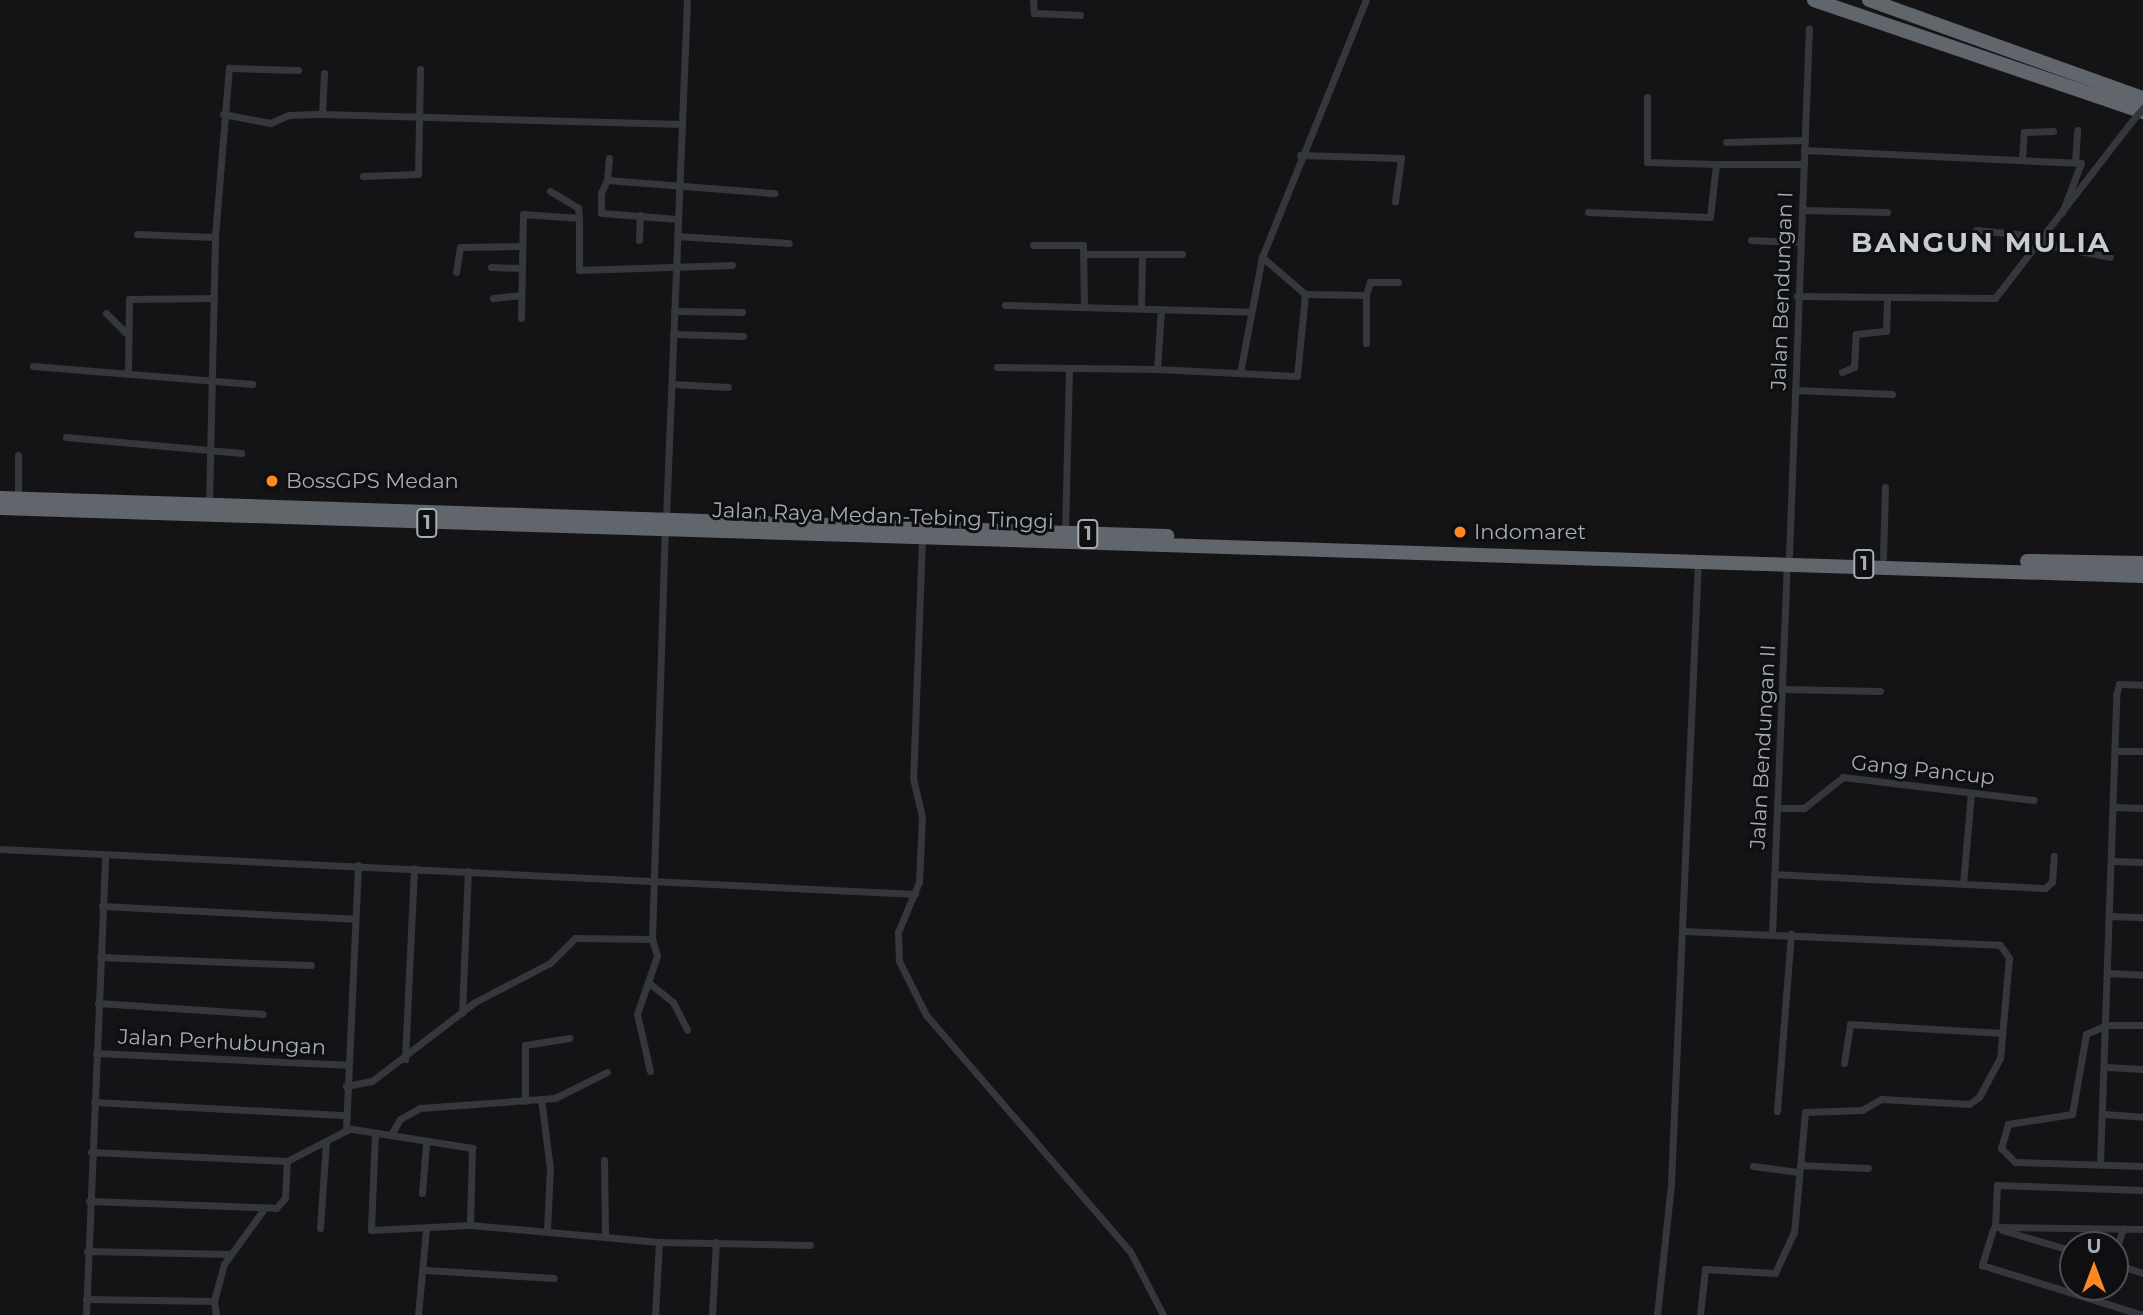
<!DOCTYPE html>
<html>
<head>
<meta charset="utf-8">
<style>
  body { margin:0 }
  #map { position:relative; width:2143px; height:1315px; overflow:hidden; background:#141416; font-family:Montserrat,sans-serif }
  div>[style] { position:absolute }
  .street>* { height:7px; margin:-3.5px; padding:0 3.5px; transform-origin:3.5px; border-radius:3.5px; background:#34373b }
  .highway>* { height:14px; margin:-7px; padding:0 7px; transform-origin:7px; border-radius:7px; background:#60666c }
  .street-bridge>* { height:7px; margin:-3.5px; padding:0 3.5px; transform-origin:3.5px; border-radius:3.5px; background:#34373b }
  .dots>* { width:19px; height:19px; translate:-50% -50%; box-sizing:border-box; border:4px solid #0f0f11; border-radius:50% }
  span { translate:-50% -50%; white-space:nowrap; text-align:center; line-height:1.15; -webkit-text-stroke:6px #0f0f11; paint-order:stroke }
  .shield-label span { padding:2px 5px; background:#0f0f11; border:2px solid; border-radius:5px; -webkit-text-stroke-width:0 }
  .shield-label { font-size:19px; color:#a4aeb7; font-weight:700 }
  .street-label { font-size:21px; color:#a4aeb7 }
  .poi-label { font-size:21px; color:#a4aeb7 }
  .left { translate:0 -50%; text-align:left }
  .district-label { font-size:28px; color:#c6ccd3; font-weight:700; letter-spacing:2px }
  .north { position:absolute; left:2059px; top:1231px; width:70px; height:70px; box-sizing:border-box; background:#0f0f11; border:2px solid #4b4f53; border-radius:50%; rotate:0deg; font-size:19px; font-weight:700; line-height:28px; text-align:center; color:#a4aeb7 }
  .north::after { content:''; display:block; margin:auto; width:24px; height:32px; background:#ff8722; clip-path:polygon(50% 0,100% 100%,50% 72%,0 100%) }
</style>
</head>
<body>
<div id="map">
  <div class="street">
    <i style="left:1033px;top:0;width:13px;rotate:86deg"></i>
    <i style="left:1034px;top:13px;width:46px;rotate:2.5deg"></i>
    <i style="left:1647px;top:97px;width:65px;rotate:90deg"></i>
    <i style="left:1647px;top:162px;width:69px;rotate:1.7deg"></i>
    <i style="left:223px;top:114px;width:48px;rotate:10.8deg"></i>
    <i style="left:270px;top:123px;width:21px;rotate:-23deg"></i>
    <i style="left:289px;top:115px;width:33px;rotate:-2deg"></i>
    <i style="left:322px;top:114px;width:360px;rotate:1.6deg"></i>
    <i style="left:322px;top:114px;width:41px;rotate:-87.2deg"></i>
    <i style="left:1726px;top:142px;width:79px;rotate:-1.5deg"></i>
    <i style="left:1804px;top:150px;width:277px;rotate:2.7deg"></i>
    <i style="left:2081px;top:163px;width:53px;rotate:110.8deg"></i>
    <i style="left:1300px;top:155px;width:101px;rotate:1.7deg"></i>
    <i style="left:1401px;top:158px;width:44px;rotate:97.8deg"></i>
    <i style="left:2022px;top:159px;width:27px;rotate:-86deg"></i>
    <i style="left:2024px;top:132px;width:29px;rotate:-2deg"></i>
    <i style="left:2075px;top:162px;width:32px;rotate:-86deg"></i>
    <i style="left:363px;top:176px;width:55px;rotate:-2.1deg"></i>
    <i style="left:418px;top:174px;width:105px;rotate:-88.9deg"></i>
    <i style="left:607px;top:180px;width:22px;rotate:-85deg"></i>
    <i style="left:550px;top:191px;width:33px;rotate:31deg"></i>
    <i style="left:578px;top:208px;width:10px;rotate:84deg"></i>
    <i style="left:1803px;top:210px;width:84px;rotate:1.4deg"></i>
    <i style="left:1588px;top:212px;width:122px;rotate:2.3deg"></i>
    <i style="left:1710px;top:217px;width:53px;rotate:-83.5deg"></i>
    <i style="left:1716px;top:164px;width:88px"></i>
    <i style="left:677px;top:219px;width:76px;rotate:-175.5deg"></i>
    <i style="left:601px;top:213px;width:20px;rotate:-90deg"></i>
    <i style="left:601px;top:193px;width:14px;rotate:-65deg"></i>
    <i style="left:607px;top:180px;width:168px;rotate:4.5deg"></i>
    <i style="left:1976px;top:230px;width:70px;rotate:5.7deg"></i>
    <i style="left:137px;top:234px;width:78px;rotate:2.2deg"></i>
    <i style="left:677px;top:236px;width:112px;rotate:3.6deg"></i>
    <i style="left:639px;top:240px;width:25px;rotate:-88deg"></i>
    <i style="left:1751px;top:240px;width:49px;rotate:2.3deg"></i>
    <i style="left:2042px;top:244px;width:69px;rotate:10.8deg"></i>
    <i style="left:1033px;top:245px;width:50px"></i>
    <i style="left:1083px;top:245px;width:61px;rotate:89.1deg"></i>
    <i style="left:1086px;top:254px;width:96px"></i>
    <i style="left:491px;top:267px;width:30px;rotate:2deg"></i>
    <i style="left:456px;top:272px;width:25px;rotate:-81deg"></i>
    <i style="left:460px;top:247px;width:61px;rotate:-0.9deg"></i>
    <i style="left:1305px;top:294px;width:61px;rotate:0.9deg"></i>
    <i style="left:1366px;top:295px;width:14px;rotate:-73deg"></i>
    <i style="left:1370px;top:282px;width:28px"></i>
    <i style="left:1797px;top:296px;width:198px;rotate:0.6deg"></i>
    <i style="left:1995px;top:298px;width:216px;rotate:-52.3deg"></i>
    <i style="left:493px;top:298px;width:28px;rotate:-6deg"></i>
    <i style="left:1005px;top:305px;width:246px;rotate:1.6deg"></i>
    <i style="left:1141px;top:308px;width:54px;rotate:-88.9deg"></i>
    <i style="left:674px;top:311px;width:68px;rotate:0.8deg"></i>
    <i style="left:106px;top:313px;width:31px;rotate:45deg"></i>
    <i style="left:521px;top:318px;width:104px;rotate:-88.9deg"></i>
    <i style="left:523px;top:214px;width:56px;rotate:4.1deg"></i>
    <i style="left:579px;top:218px;width:52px;rotate:90deg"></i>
    <i style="left:579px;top:270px;width:153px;rotate:-1.9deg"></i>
    <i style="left:673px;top:334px;width:70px;rotate:1.6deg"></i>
    <i style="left:1366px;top:343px;width:48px;rotate:-90deg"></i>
    <i style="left:33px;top:366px;width:220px;rotate:4.7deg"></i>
    <i style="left:997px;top:367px;width:160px;rotate:0.7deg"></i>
    <i style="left:1157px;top:369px;width:60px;rotate:-86.2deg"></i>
    <i style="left:1157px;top:369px;width:140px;rotate:2.9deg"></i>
    <i style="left:1297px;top:376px;width:82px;rotate:-84.4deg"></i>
    <i style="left:1305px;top:294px;width:57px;rotate:-139.3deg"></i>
    <i style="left:128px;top:372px;width:73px;rotate:-89.2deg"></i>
    <i style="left:129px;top:299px;width:85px;rotate:-0.7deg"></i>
    <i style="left:1842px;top:372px;width:13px;rotate:-23deg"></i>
    <i style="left:1854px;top:367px;width:33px;rotate:-87deg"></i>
    <i style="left:1856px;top:334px;width:30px;rotate:-6deg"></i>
    <i style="left:1886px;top:331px;width:33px;rotate:-88deg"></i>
    <i style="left:1240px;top:373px;width:118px;rotate:-79.3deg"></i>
    <i style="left:1262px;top:257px;width:277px;rotate:-68deg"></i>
    <i style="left:672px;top:384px;width:56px;rotate:3.1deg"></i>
    <i style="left:1795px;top:390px;width:97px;rotate:2.4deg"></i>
    <i style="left:66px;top:437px;width:176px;rotate:5.2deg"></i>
    <i style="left:18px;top:455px;width:43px;rotate:90deg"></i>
    <i style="left:209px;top:504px;width:267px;rotate:-88.7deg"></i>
    <i style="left:215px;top:237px;width:170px;rotate:-85.3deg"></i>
    <i style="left:229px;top:68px;width:69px;rotate:1.7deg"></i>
    <i style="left:666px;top:518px;width:518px;rotate:-87.68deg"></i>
    <i style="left:1065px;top:533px;width:165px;rotate:-88.6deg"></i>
    <i style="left:922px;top:538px;width:240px;rotate:92.1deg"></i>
    <i style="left:913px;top:778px;width:40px;rotate:77deg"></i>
    <i style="left:922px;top:817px;width:65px;rotate:92.6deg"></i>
    <i style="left:919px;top:882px;width:54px;rotate:112.8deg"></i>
    <i style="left:898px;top:932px;width:29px;rotate:88deg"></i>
    <i style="left:899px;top:961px;width:60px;rotate:63.4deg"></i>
    <i style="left:926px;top:1015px;width:312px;rotate:49.2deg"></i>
    <i style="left:1130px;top:1251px;width:72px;rotate:62.7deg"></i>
    <i style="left:1789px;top:555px;width:527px;rotate:-87.83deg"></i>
    <i style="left:1883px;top:558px;width:71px;rotate:-88.4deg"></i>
    <i style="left:1784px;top:689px;width:96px;rotate:1.2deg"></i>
    <i style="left:2115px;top:751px;width:28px"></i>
    <i style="left:2113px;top:807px;width:30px;rotate:2deg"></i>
    <i style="left:1778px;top:808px;width:26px"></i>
    <i style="left:1804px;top:808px;width:50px;rotate:-38.5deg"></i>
    <i style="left:1843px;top:777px;width:192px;rotate:6.9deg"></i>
    <i style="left:0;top:849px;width:916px;rotate:2.82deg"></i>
    <i style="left:2111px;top:861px;width:32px;rotate:2deg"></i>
    <i style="left:358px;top:865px;width:263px;rotate:92.6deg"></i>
    <i style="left:346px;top:1128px;width:128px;rotate:9deg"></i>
    <i style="left:472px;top:1148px;width:77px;rotate:91.5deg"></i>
    <i style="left:1774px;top:874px;width:271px;rotate:3deg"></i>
    <i style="left:2045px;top:888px;width:9px;rotate:-41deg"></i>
    <i style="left:2052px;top:882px;width:26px;rotate:-86deg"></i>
    <i style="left:1963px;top:884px;width:91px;rotate:-85deg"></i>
    <i style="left:102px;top:906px;width:253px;rotate:2.9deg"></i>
    <i style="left:2110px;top:916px;width:33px;rotate:2deg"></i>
    <i style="left:1683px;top:931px;width:317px;rotate:2.5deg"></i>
    <i style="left:2000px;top:945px;width:16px;rotate:55deg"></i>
    <i style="left:2009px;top:958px;width:100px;rotate:95.1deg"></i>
    <i style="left:2000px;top:1058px;width:44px;rotate:118.3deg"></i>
    <i style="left:1979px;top:1097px;width:12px;rotate:145deg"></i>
    <i style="left:1969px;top:1104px;width:88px;rotate:-176.7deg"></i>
    <i style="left:1881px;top:1099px;width:22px;rotate:150deg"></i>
    <i style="left:1862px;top:1110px;width:57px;rotate:178deg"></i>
    <i style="left:1805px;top:1112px;width:121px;rotate:95.2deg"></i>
    <i style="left:1794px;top:1232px;width:45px;rotate:114.9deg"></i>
    <i style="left:1775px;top:1273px;width:70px;rotate:-176.7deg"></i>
    <i style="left:1705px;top:1269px;width:46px;rotate:96.2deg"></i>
    <i style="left:1772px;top:934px;width:370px;rotate:-87.7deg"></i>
    <i style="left:100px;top:957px;width:211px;rotate:2.2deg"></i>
    <i style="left:2108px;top:973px;width:35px;rotate:3deg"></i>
    <i style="left:648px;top:982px;width:32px;rotate:39deg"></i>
    <i style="left:673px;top:1002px;width:31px;rotate:63deg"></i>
    <i style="left:98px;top:1003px;width:165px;rotate:3.8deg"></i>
    <i style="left:462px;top:1013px;width:142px;rotate:-87.6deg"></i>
    <i style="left:2143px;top:1025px;width:36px;rotate:180deg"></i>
    <i style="left:2107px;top:1025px;width:23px;rotate:157deg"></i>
    <i style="left:2086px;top:1034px;width:81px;rotate:99.9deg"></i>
    <i style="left:2072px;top:1114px;width:65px;rotate:171.1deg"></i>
    <i style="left:2008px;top:1124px;width:25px;rotate:106deg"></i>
    <i style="left:2001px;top:1148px;width:20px;rotate:45deg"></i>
    <i style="left:2015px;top:1162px;width:128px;rotate:1.8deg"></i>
    <i style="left:96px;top:1053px;width:251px;rotate:2.7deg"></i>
    <i style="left:405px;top:1059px;width:191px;rotate:-87.3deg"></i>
    <i style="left:1844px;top:1063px;width:39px;rotate:-81deg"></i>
    <i style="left:1850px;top:1024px;width:152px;rotate:3.4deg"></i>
    <i style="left:2106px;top:1067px;width:37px;rotate:3deg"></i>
    <i style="left:650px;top:1071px;width:58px;rotate:-102.8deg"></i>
    <i style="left:637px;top:1014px;width:61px;rotate:-71deg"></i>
    <i style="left:657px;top:956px;width:18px;rotate:-106deg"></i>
    <i style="left:346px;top:1086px;width:26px;rotate:-11deg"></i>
    <i style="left:372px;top:1081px;width:130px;rotate:-37.5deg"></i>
    <i style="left:475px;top:1002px;width:85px;rotate:-27.5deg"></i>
    <i style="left:550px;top:963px;width:35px;rotate:-45deg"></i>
    <i style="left:575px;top:938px;width:77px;rotate:0.7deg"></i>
    <i style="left:652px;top:939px;width:410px;rotate:-88.2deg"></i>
    <i style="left:541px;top:1099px;width:70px;rotate:82.6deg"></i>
    <i style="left:550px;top:1168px;width:61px;rotate:92.8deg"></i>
    <i style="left:525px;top:1101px;width:56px;rotate:-90deg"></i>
    <i style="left:525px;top:1045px;width:45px;rotate:-9deg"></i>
    <i style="left:94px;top:1102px;width:252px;rotate:3deg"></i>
    <i style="left:1777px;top:1111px;width:178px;rotate:-85.5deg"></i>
    <i style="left:2104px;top:1114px;width:39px;rotate:4deg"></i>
    <i style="left:375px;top:1133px;width:97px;rotate:92.4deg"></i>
    <i style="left:371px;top:1230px;width:99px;rotate:-2.9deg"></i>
    <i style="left:470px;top:1225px;width:190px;rotate:5.1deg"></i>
    <i style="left:659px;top:1242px;width:151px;rotate:1.1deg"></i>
    <i style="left:392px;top:1133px;width:16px;rotate:-60deg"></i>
    <i style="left:400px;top:1119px;width:23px;rotate:-29deg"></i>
    <i style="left:420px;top:1108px;width:135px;rotate:-4.2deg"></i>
    <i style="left:555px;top:1098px;width:58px;rotate:-26.6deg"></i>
    <i style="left:91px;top:1152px;width:196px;rotate:2.6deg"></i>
    <i style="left:287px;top:1161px;width:68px;rotate:-27.3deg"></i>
    <i style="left:604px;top:1160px;width:73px;rotate:89.2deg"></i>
    <i style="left:2100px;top:1164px;width:468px;rotate:-88deg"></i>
    <i style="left:2116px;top:696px;width:12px;rotate:-76deg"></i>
    <i style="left:2119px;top:684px;width:24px;rotate:2deg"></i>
    <i style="left:1800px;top:1165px;width:68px;rotate:2.5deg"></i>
    <i style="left:1753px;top:1166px;width:45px;rotate:7.6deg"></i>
    <i style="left:422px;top:1193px;width:49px;rotate:-85.3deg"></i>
    <i style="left:89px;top:1201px;width:187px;rotate:2.1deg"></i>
    <i style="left:276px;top:1208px;width:13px;rotate:-48deg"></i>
    <i style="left:285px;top:1198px;width:37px;rotate:-87deg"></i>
    <i style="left:1995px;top:1227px;width:42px;rotate:-87.3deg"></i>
    <i style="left:1997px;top:1185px;width:146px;rotate:2deg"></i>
    <i style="left:1995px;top:1227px;width:148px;rotate:0.8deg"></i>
    <i style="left:320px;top:1228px;width:86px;rotate:-86deg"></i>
    <i style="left:1993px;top:1229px;width:38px;rotate:107deg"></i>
    <i style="left:1982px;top:1265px;width:169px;rotate:17.3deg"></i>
    <i style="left:2002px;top:1230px;width:74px;rotate:16.5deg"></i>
    <i style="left:87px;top:1251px;width:143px;rotate:1.2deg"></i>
    <i style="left:2115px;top:1253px;width:26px;rotate:-72deg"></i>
    <i style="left:2115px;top:1264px;width:29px;rotate:18deg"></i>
    <i style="left:426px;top:1270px;width:128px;rotate:3.6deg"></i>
    <i style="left:86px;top:1299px;width:128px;rotate:0.9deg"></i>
    <i style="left:214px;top:1301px;width:38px;rotate:-75deg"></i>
    <i style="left:224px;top:1264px;width:68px;rotate:-54deg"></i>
    <i style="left:214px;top:1301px;width:14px;rotate:82deg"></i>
    <i style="left:86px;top:1315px;width:460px;rotate:-87.6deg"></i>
    <i style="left:418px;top:1315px;width:86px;rotate:-84.7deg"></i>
    <i style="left:655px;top:1315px;width:73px;rotate:-86.9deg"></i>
    <i style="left:712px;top:1315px;width:73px;rotate:-86.9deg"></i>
    <i style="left:1657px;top:1315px;width:133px;rotate:-83.9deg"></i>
    <i style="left:1671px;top:1183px;width:624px;rotate:-87.52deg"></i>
  </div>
  <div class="highway">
    <i style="left:1814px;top:0;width:348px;rotate:18.8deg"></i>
    <i style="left:1869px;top:0;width:291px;rotate:19.7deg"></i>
    <i style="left:0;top:498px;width:1168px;rotate:1.87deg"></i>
    <i style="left:0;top:508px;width:2144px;rotate:1.82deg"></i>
    <i style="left:2027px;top:561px;width:116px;rotate:1deg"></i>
  </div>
  <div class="street-bridge">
    <i style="left:2127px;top:127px;width:25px;rotate:-50deg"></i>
  </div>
  <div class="dots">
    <i style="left:272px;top:481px;background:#ff8722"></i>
    <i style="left:1460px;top:532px;background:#ff8722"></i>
  </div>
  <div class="shield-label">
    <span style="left:427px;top:523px">1</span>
    <span style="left:1088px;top:534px">1</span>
    <span style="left:1864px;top:564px">1</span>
  </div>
  <div class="street-label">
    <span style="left:1782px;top:291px;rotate:-88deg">Jalan Bendungan I</span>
    <span style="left:883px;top:516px;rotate:2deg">Jalan Raya Medan-Tebing Tinggi</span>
    <span style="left:1763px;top:747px;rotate:-87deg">Jalan Bendungan II</span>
    <span style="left:1923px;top:770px;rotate:6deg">Gang Pancup</span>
    <span style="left:222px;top:1042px;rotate:3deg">Jalan Perhubungan</span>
  </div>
  <div class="poi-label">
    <span class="left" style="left:286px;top:481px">BossGPS Medan</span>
    <span class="left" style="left:1474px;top:532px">Indomaret</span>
  </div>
  <div class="district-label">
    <span style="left:1981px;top:242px">BANGUN MULIA</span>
  </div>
  <div class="north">U</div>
</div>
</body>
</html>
